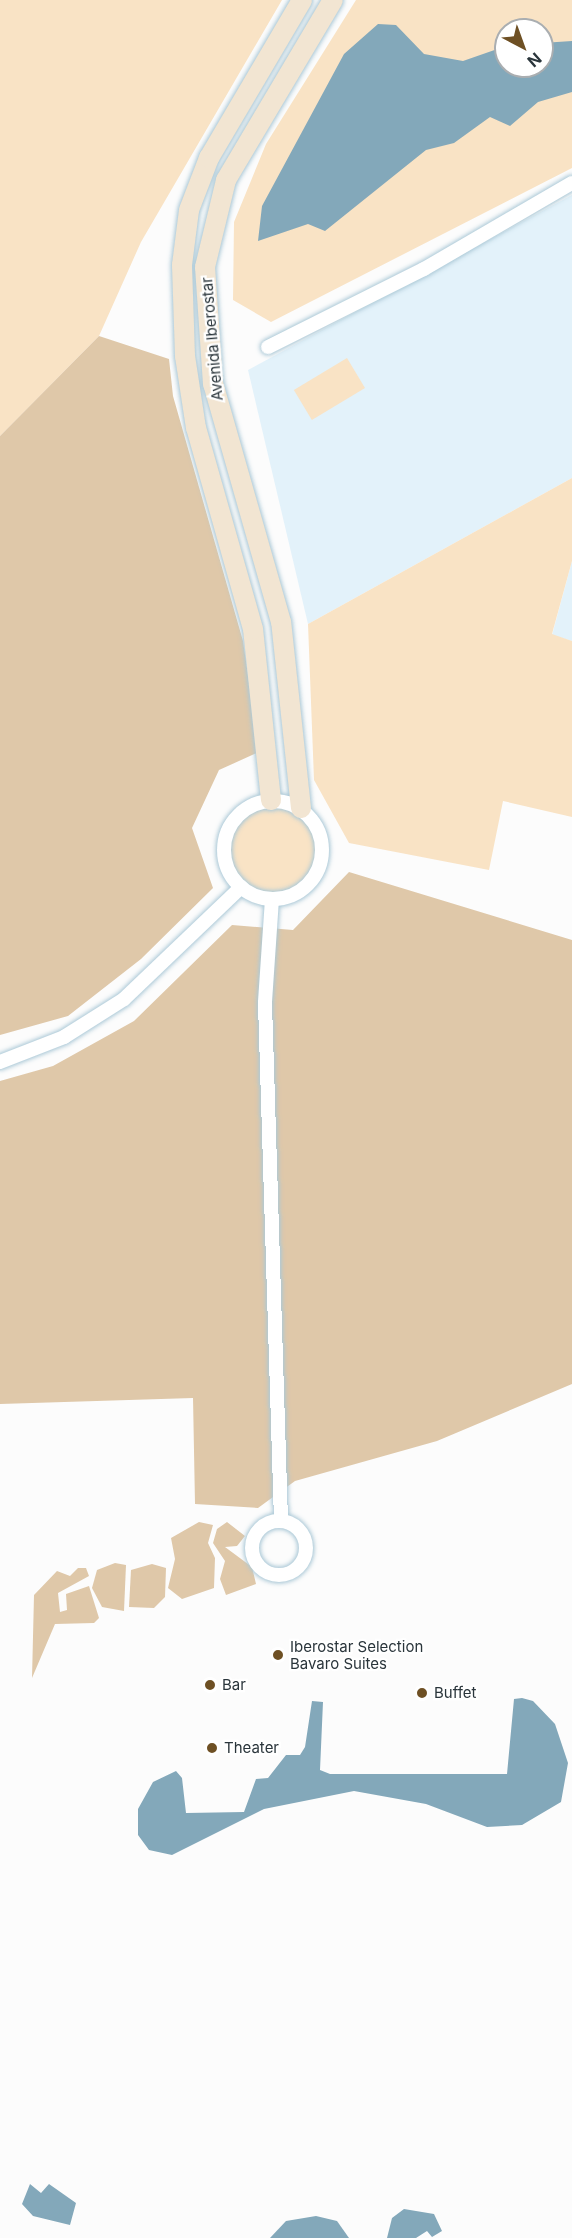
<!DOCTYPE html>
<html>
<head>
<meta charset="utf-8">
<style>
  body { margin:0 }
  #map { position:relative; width:572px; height:2238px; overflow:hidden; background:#fcfcfc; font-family:Inter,sans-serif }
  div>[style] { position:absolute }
  .built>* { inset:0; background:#e3f2fa }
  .green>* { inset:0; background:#f9e3c5; transform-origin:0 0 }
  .round { border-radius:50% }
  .forest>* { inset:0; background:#dfc8a9 }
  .water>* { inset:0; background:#83a8ba }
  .roads { filter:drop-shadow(0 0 2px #acc9d7) drop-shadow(0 0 2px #acc9d7) }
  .street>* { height:14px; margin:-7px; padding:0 7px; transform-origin:7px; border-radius:7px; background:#fff }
  .street>.ring { margin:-7px; padding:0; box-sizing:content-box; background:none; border:14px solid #fff; border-radius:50% }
  .secondary>* { height:20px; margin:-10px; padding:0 10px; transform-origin:10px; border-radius:10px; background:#f2e5d2 }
  .dots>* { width:16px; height:16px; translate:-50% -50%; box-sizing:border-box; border:3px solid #fff; border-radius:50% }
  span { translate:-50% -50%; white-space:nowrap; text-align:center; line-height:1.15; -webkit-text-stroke:4.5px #fff; paint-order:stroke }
  .street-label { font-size:15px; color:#2a353b }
  .poi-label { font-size:15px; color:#2a353b }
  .left { translate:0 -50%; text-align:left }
  .north { position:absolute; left:494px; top:18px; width:60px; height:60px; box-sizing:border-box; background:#fff; border:2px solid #aaaeb1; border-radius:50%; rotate:139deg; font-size:16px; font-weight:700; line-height:24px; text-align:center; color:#2a353b }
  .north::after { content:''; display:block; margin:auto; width:21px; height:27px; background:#6e5024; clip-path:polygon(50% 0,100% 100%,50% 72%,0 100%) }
</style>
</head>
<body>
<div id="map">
  <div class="built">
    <i style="clip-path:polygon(572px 195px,572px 478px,308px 624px,248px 370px)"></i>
    <i style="clip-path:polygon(572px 561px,572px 641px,552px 635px)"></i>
  </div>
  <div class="green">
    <i style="clip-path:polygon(0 0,282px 0,141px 242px,99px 336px,0 436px)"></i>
    <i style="clip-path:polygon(evenodd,356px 0,572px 0,572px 168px,271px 322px,233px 300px,234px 222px,266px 144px,356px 0,506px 30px,542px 30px,542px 66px,506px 66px,506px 30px)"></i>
    <i style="left:347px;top:358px;width:35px;height:62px;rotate:59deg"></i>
    <i style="clip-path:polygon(572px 478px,572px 561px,552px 634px,572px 641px,572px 817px,503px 801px,489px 870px,349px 843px,314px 780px,308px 624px)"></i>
    <i class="round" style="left:224px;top:801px;width:98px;height:98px"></i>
  </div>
  <div class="forest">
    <i style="clip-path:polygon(99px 336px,169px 359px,173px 396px,243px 641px,259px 752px,219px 770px,192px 828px,213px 888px,141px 959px,68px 1016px,0 1035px,0 436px)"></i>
    <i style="clip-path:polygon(349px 872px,572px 940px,572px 1384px,437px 1441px,295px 1481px,258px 1508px,195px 1504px,193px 1398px,0 1404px,0 1081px,53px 1066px,134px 1021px,232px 925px,293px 930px)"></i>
    <i style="clip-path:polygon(199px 1522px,213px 1525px,208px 1543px,215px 1558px,214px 1588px,182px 1599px,168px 1588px,175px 1559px,171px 1538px)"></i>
    <i style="clip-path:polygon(227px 1522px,245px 1536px,237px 1546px,225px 1547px,252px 1567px,256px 1584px,226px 1595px,220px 1579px,225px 1561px,213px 1543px,217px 1529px)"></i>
    <i style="clip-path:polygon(115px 1563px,126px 1565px,124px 1611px,102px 1607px,92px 1588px,97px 1570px)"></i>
    <i style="clip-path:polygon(152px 1564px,166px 1568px,165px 1597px,154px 1608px,129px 1607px,131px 1570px)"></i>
    <i style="clip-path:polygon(78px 1568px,86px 1568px,89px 1576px,58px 1593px,60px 1612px,67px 1610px,66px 1594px,89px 1586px,99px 1618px,94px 1623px,55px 1624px,32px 1678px,34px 1595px,57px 1571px,70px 1576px)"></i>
  </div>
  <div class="water">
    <i style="clip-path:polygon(378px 24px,396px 25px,424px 54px,463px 61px,506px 46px,506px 66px,542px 66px,542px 43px,572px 41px,572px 92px,538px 102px,510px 126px,490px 117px,454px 143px,426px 150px,325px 231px,308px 224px,258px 241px,262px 206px,344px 54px)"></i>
    <i style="clip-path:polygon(522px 1698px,533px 1701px,555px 1724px,568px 1763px,561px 1802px,522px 1825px,487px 1827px,426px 1804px,354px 1791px,264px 1809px,172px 1855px,149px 1850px,138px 1835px,138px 1809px,153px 1782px,176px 1771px,182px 1778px,186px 1813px,244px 1812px,256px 1779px,268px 1778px,286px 1755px,300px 1755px,305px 1747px,312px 1701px,323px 1702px,320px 1770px,330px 1774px,507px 1774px,514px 1699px)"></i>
    <i style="clip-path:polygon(30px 2184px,41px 2193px,49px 2184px,76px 2203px,70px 2225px,33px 2216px,22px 2204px)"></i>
    <i style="clip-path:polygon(404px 2209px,434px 2214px,442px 2231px,432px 2237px,427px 2231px,416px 2238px,387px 2238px,392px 2218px)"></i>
    <i style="clip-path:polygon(316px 2216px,337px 2221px,349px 2238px,270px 2238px,286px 2221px)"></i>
  </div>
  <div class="roads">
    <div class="street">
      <i style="left:268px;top:347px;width:174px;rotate:-26.6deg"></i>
      <i style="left:424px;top:269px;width:171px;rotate:-30.2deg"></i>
      <i class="ring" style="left:224px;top:801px;width:84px;height:84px"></i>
      <i style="left:272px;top:899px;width:104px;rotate:93.9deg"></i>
      <i style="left:265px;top:1003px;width:518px;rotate:88.23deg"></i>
      <i style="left:0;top:1062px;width:69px;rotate:-21.3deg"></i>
      <i style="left:64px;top:1037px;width:71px;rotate:-32.3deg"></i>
      <i style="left:124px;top:999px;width:162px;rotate:-43.7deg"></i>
      <i class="ring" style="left:252px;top:1521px;width:40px;height:40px"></i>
    </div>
    <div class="secondary">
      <i style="left:271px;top:800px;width:172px;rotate:-96deg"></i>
      <i style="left:253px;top:629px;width:209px;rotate:-105.8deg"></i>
      <i style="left:196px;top:428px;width:73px;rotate:-98.7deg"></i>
      <i style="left:185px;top:356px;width:91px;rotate:-91.9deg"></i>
      <i style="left:182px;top:265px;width:55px;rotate:-82.7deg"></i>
      <i style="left:189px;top:210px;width:56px;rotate:-69deg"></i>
      <i style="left:209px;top:158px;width:183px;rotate:-59.5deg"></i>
      <i style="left:301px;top:808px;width:187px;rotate:-96.1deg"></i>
      <i style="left:281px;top:622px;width:248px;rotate:-105.9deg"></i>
      <i style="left:213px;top:384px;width:117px;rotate:-93.9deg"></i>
      <i style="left:205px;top:267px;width:89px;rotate:-76.4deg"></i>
      <i style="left:226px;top:180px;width:209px;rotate:-59.3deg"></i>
    </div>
  </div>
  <div class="dots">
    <i style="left:278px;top:1655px;background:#6e5024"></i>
    <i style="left:210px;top:1685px;background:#6e5024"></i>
    <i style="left:422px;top:1693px;background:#6e5024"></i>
    <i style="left:212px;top:1748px;background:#6e5024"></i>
  </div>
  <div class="street-label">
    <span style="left:212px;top:339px;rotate:-95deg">Avenida Iberostar</span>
  </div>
  <div class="poi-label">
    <span class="left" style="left:290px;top:1655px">Iberostar Selection<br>Bavaro Suites</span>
    <span class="left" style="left:222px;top:1685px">Bar</span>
    <span class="left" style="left:434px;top:1693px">Buffet</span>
    <span class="left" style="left:224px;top:1748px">Theater</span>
  </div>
  <div class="north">N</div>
</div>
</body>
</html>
